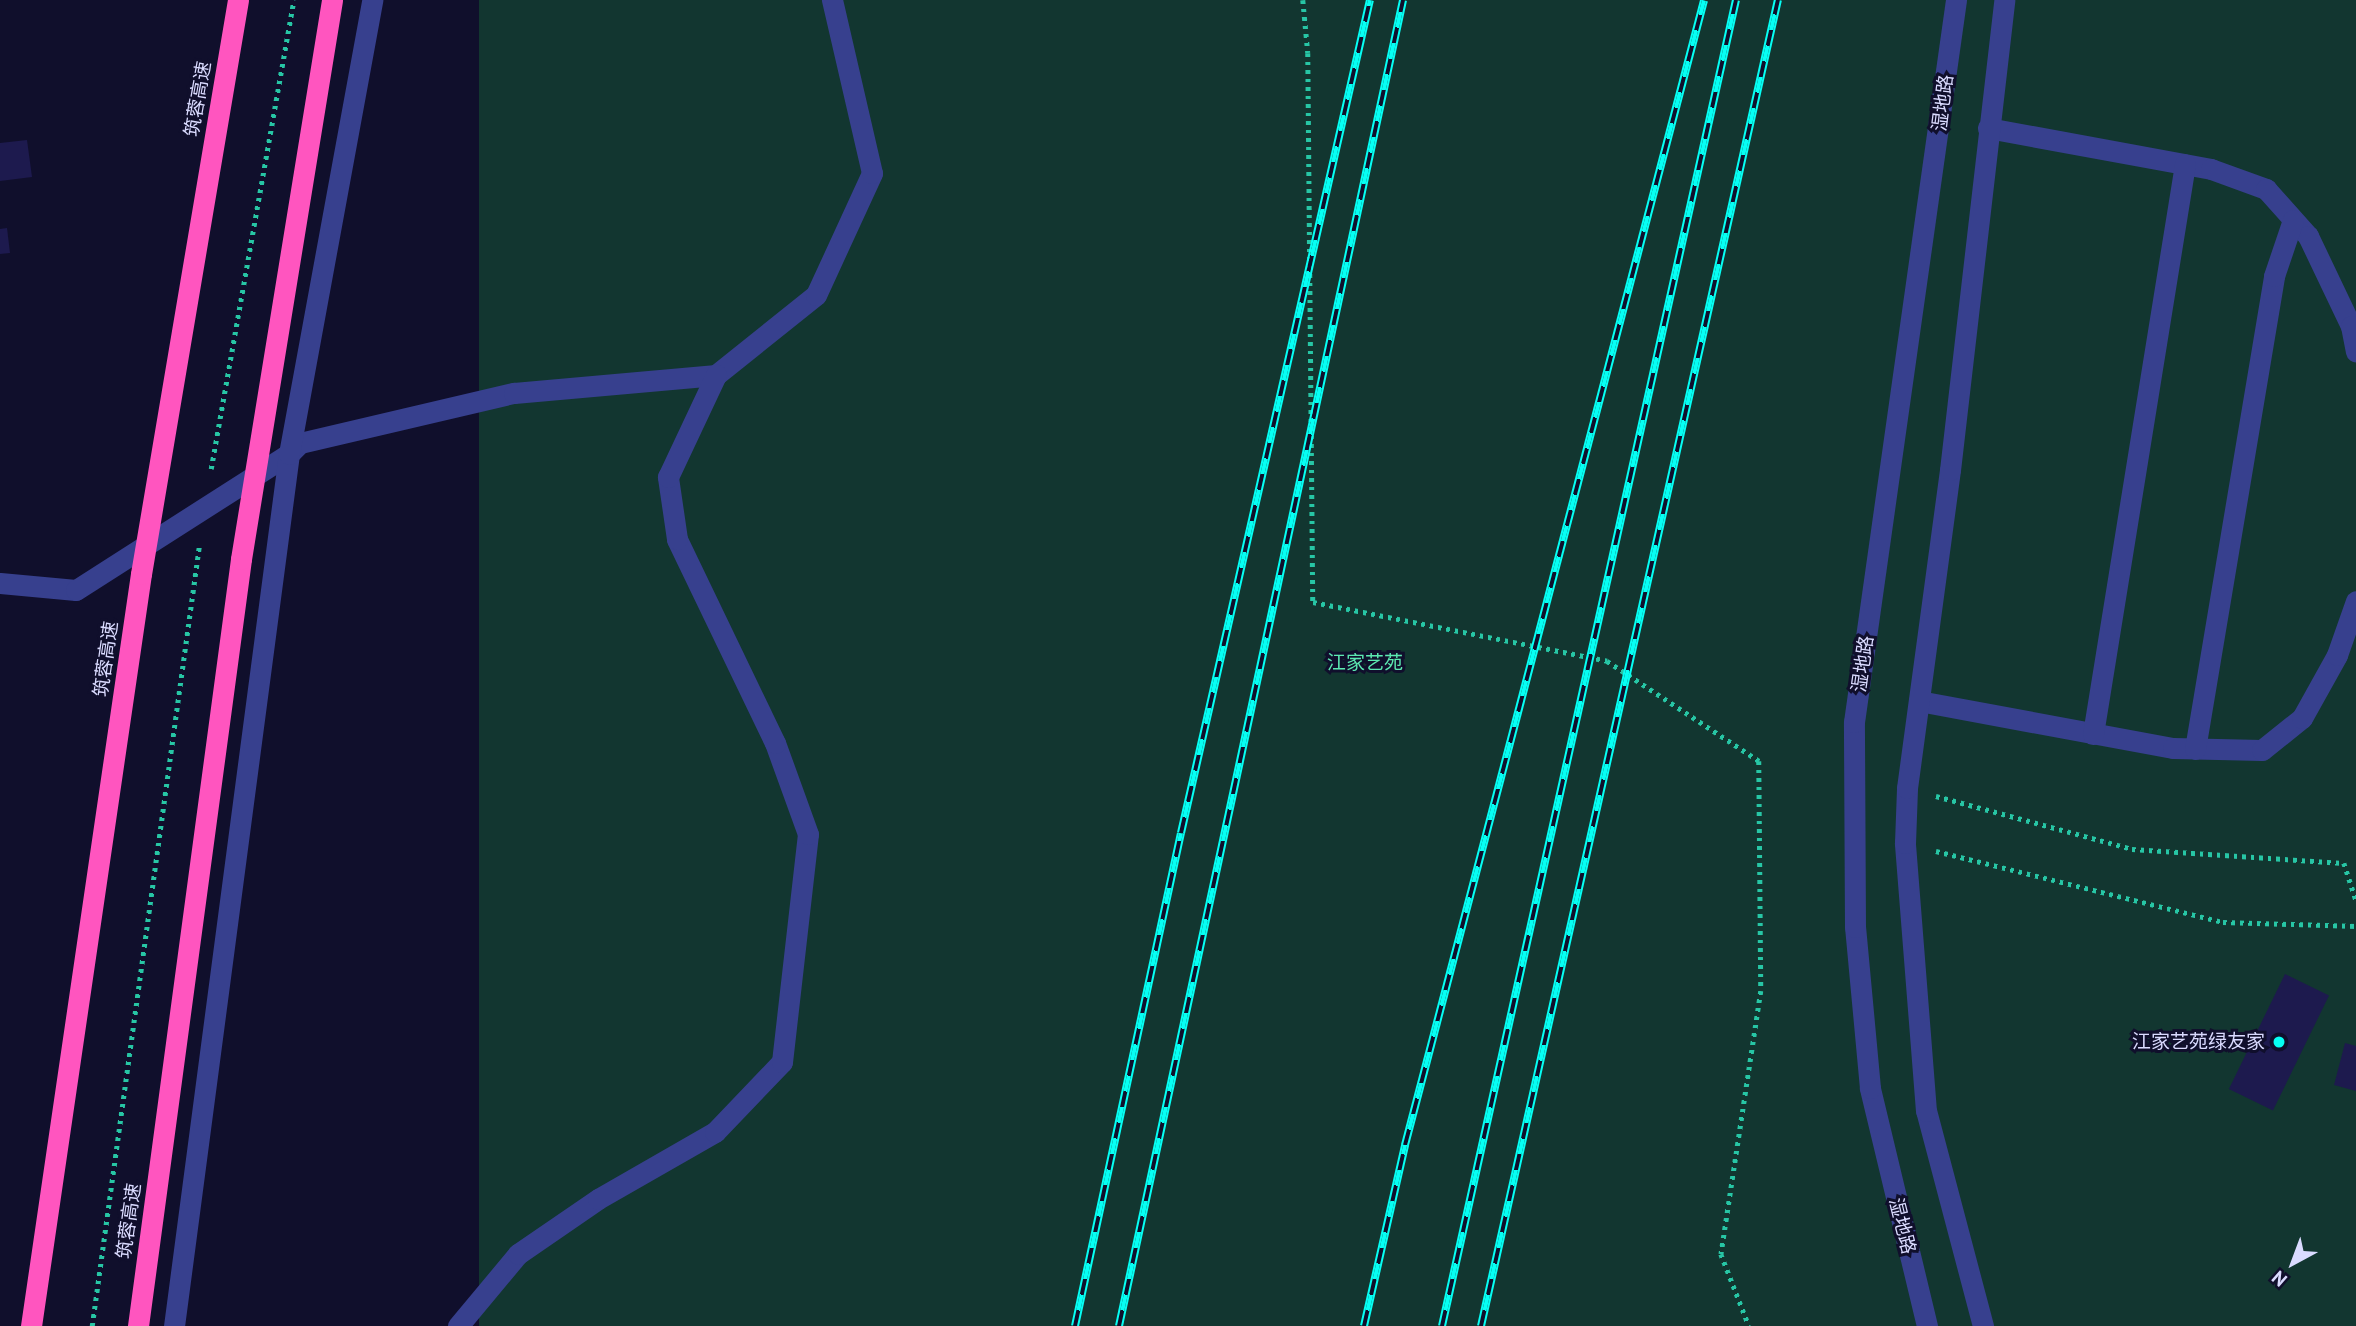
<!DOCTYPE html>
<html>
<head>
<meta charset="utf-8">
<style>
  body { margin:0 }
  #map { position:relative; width:2356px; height:1326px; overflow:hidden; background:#100f2c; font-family:"PT Sans","Noto Sans SC",sans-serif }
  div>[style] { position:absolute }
  .green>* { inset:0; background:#123630; transform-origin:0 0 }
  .building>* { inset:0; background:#1d1a4e; transform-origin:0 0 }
  .path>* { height:4.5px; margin-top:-2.25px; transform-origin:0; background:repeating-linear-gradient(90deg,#27c6a5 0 3.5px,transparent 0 8.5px) }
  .minor>* { height:21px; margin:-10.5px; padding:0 10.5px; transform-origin:10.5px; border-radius:10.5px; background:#37408e }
  .rail>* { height:8px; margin-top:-4px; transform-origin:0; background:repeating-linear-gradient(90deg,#100f2c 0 16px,#06fff4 0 32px); box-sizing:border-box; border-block:2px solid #06fff4 }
  .highway-bridge>* { height:21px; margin:-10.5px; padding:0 10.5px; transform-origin:10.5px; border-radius:10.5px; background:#ff55bf }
  .dots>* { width:19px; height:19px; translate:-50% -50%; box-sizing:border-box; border:4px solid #100f2c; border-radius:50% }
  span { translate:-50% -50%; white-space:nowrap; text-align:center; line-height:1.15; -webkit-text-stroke:6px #100f2c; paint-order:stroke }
  .street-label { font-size:19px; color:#dadbff }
  .park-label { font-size:19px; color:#5ce9b1 }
  .poi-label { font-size:19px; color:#dadbff }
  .right { translate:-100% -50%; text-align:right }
  .north { position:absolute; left:2258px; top:1228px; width:70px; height:70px; -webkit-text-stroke:5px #100f2c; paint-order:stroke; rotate:221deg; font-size:19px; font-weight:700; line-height:28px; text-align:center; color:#dadbff }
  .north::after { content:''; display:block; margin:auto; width:24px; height:32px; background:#dadbff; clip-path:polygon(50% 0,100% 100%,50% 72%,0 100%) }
</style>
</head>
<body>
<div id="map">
  <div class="green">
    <i style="left:479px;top:0;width:1877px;height:1342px"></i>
  </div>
  <div class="building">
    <i style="clip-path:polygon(27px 140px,32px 177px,0 181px,0 143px)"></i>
    <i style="clip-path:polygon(7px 228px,10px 253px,0 254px,0 229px)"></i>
    <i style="left:2285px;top:974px;width:49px;height:128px;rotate:26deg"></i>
    <i style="clip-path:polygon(2345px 1043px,2356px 1046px,2356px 1091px,2334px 1085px)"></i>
  </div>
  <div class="path">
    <i style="left:1303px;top:0;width:53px;rotate:84.6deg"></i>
    <i style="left:1308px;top:53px;width:549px;rotate:89.48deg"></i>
    <i style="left:1313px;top:602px;width:300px;rotate:11.3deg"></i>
    <i style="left:1607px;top:661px;width:182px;rotate:33.3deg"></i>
    <i style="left:1759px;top:761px;width:230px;rotate:89.5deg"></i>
    <i style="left:1761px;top:991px;width:266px;rotate:98.6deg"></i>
    <i style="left:1721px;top:1254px;width:77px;rotate:68.7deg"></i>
    <i style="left:211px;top:469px;width:476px;rotate:-80deg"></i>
    <i style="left:1936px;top:796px;width:203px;rotate:15.1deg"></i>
    <i style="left:2132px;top:849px;width:212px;rotate:3.8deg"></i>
    <i style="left:2344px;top:863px;width:39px;rotate:72deg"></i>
    <i style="left:1936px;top:851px;width:296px;rotate:13.9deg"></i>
    <i style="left:2223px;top:922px;width:133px;rotate:1.7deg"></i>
    <i style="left:92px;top:1326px;width:786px;rotate:-82.18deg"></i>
  </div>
  <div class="minor">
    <i style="left:1988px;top:128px;width:227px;rotate:10.4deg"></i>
    <i style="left:2211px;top:169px;width:59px;rotate:20deg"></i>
    <i style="left:2266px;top:189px;width:63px;rotate:48.2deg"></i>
    <i style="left:2308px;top:236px;width:100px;rotate:64.5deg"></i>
    <i style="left:2351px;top:326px;width:26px;rotate:79deg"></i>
    <i style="left:0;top:583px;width:76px;rotate:5.3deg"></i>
    <i style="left:76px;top:590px;width:253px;rotate:-32.6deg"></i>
    <i style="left:289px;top:454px;width:16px;rotate:-45deg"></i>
    <i style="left:300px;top:443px;width:220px;rotate:-13.2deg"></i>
    <i style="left:514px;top:393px;width:203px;rotate:-5.1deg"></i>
    <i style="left:716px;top:375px;width:128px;rotate:-38.7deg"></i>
    <i style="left:816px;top:295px;width:134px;rotate:-65.3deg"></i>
    <i style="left:872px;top:173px;width:178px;rotate:-103deg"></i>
    <i style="left:1919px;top:701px;width:258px;rotate:10.5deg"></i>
    <i style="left:2173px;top:748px;width:89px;rotate:1.3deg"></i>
    <i style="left:2262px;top:750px;width:51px;rotate:-38.7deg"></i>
    <i style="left:2302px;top:718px;width:72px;rotate:-60.9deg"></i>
    <i style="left:2337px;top:655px;width:57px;rotate:-70.6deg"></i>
    <i style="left:2093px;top:734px;width:577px;rotate:-80.83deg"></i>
    <i style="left:2195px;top:749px;width:480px;rotate:-80.5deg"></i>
    <i style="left:2274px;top:276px;width:59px;rotate:-71.3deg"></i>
    <i style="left:174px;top:1326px;width:880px;rotate:-82.49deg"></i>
    <i style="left:289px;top:454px;width:462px;rotate:-79.6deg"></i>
    <i style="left:458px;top:1326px;width:94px;rotate:-50.2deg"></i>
    <i style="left:518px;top:1254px;width:97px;rotate:-34.5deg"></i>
    <i style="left:598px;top:1199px;width:135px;rotate:-29.8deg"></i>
    <i style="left:715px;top:1132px;width:97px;rotate:-46.3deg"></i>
    <i style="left:782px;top:1062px;width:229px;rotate:-83.5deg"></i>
    <i style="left:808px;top:834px;width:97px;rotate:-109.9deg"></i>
    <i style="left:775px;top:743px;width:226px;rotate:-115.7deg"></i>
    <i style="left:677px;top:539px;width:63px;rotate:-98.3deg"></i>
    <i style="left:668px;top:477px;width:113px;rotate:-64.8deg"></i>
    <i style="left:1927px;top:1326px;width:245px;rotate:-103.5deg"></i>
    <i style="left:1870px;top:1088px;width:162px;rotate:-95.3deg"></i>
    <i style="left:1855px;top:927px;width:205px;rotate:-90.3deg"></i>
    <i style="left:1854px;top:722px;width:729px;rotate:-81.96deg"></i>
    <i style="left:1983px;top:1326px;width:222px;rotate:-104.8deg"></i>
    <i style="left:1926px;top:1111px;width:269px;rotate:-94.5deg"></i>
    <i style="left:1905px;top:843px;width:55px;rotate:-87.9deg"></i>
    <i style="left:1907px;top:788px;width:321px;rotate:-82.3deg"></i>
    <i style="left:1950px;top:470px;width:473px;rotate:-83.4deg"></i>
  </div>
  <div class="rail">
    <i style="left:1075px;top:1326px;width:504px;rotate:-77.87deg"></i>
    <i style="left:1181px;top:833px;width:854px;rotate:-77.22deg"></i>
    <i style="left:1119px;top:1326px;width:1356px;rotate:-77.91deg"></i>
    <i style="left:1364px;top:1326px;width:186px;rotate:-77.2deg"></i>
    <i style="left:1405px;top:1145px;width:1183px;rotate:-75.36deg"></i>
    <i style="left:1442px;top:1326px;width:1358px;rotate:-77.5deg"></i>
    <i style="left:1481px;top:1326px;width:1359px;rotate:-77.38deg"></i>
  </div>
  <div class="highway-bridge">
    <i style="left:31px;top:1326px;width:760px;rotate:-81.68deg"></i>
    <i style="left:141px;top:574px;width:582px;rotate:-80.41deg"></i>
    <i style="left:138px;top:1326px;width:774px;rotate:-82.35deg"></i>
    <i style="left:241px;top:559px;width:566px;rotate:-80.75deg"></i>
  </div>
  <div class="dots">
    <i style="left:2279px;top:1042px;background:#06fff4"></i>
  </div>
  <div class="street-label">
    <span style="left:198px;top:99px;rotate:-80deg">筑蓉高速</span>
    <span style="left:1943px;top:103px;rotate:-83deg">湿地路</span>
    <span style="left:106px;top:659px;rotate:-82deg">筑蓉高速</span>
    <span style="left:1863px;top:664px;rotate:-82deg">湿地路</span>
    <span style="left:129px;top:1221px;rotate:-82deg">筑蓉高速</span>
    <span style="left:1902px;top:1226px;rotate:76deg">湿地路</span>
  </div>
  <div class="park-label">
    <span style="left:1365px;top:663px">江家艺苑</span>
  </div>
  <div class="poi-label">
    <span class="right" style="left:2265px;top:1042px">江家艺苑绿友家</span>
  </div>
  <div class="north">N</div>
</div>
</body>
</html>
